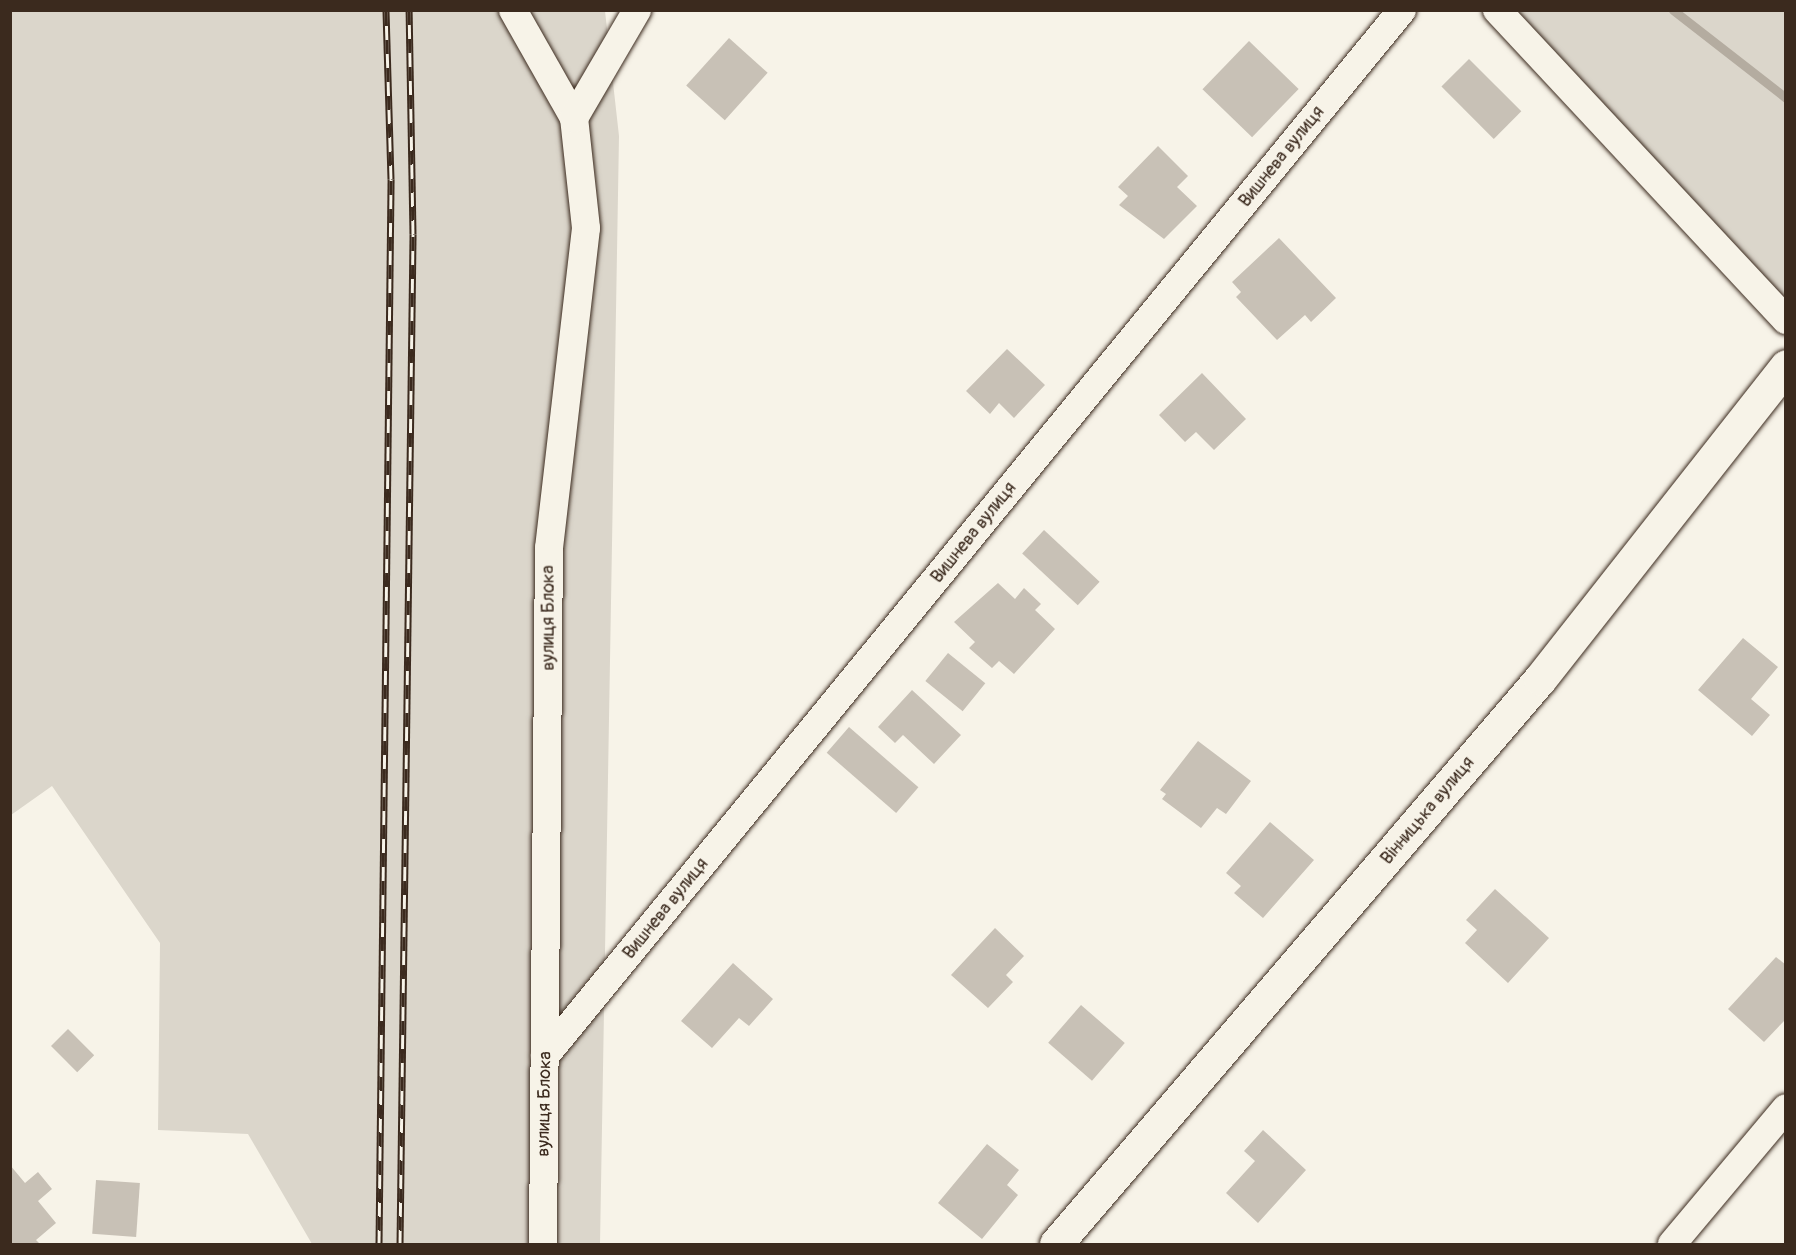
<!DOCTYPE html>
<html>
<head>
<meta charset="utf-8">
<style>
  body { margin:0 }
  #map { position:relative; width:1796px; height:1255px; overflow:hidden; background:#f7f3e8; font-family:Pangolin,sans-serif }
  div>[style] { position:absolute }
  .green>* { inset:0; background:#dbd6cb }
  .stream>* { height:9px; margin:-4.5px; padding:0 4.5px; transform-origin:4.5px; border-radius:4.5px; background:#b4aca0 }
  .building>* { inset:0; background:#c8c1b6; transform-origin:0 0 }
  .path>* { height:4px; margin-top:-2px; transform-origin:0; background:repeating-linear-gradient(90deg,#3b2a1e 0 6px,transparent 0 10.5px) }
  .roads { filter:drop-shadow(0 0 2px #3b2a1e) drop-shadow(0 0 2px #3b2a1e) }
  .street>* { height:28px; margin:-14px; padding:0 14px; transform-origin:14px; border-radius:14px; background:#f7f3e8 }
  .secondary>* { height:33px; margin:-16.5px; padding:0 16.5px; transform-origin:16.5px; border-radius:16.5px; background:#f7f3e8 }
  .rail>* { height:7px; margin-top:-3.5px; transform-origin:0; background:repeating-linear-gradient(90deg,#f7f3e8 0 14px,#3b2a1e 0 28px); box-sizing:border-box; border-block:2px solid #3b2a1e }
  span { translate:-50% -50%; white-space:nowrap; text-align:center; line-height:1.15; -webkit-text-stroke:5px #f7f3e8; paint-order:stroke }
  .street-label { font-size:18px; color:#3b2a1e }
  .frame { position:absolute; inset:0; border:12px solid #3b2a1e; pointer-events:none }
</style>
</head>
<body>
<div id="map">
  <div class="green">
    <i style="clip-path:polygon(11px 11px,605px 11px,619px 136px,600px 1244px,312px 1244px,248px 1134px,158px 1130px,160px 943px,52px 786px,11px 815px)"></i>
    <i style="clip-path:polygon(1497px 11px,1785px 11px,1785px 320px)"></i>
  </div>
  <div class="stream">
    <i style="left:1673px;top:10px;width:143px;rotate:37.9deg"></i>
  </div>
  <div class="building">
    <i style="left:729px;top:38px;width:52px;height:64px;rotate:42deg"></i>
    <i style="left:1249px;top:41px;width:69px;height:67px;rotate:44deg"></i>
    <i style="left:1469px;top:59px;width:74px;height:39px;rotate:45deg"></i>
    <i style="clip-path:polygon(1158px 146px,1188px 176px,1177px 187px,1197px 206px,1164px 239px,1119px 205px,1128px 196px,1118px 187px)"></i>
    <i style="clip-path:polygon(1279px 238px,1336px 298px,1311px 322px,1305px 315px,1277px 340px,1236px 297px,1241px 292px,1232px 282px)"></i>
    <i style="clip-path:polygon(1007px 349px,1045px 385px,1014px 418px,999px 403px,990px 414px,966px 391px)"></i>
    <i style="clip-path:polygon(1202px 373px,1246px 419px,1214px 450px,1196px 432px,1185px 442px,1159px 415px)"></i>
    <i style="left:1044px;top:530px;width:76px;height:32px;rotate:43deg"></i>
    <i style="clip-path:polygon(998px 583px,1015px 599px,1024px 588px,1041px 604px,1035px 610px,1055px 629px,1014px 674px,999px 661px,992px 668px,969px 648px,975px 642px,954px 622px)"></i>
    <i style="clip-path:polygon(1743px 638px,1778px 667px,1751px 699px,1770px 715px,1752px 736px,1698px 690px)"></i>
    <i style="left:948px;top:653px;width:48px;height:36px;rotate:39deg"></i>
    <i style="clip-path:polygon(912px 690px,961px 735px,934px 764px,903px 735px,895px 743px,878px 727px)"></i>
    <i style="left:849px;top:727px;width:92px;height:34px;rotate:41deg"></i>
    <i style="clip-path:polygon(1198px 741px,1251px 781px,1226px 814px,1217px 808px,1201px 828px,1162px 799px,1166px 794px,1160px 790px)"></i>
    <i style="clip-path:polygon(1270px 822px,1314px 860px,1263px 918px,1234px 893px,1241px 886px,1226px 873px)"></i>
    <i style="clip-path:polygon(1495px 889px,1549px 938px,1508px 983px,1465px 943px,1477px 930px,1466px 920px)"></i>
    <i style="clip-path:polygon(995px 928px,1024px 956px,1006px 975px,1013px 982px,988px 1008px,951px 975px)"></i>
    <i style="clip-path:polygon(1776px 957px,1786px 965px,1786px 1019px,1764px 1042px,1728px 1009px)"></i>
    <i style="clip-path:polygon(733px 963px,773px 999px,749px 1026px,739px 1018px,712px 1048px,681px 1021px)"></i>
    <i style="left:1081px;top:1005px;width:58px;height:50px;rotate:41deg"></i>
    <i style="left:68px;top:1029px;width:37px;height:24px;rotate:45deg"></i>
    <i style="clip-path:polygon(1263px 1130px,1306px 1170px,1258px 1223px,1226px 1193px,1255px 1161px,1244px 1151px)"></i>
    <i style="clip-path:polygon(987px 1144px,1019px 1170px,1007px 1185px,1018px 1195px,982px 1239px,938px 1203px)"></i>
    <i style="clip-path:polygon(10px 1165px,25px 1183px,38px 1172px,52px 1189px,38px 1201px,56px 1223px,36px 1240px,40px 1244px,10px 1244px)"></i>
    <i style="left:96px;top:1180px;width:44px;height:54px;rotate:4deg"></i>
  </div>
  <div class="path">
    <i style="left:10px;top:798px;width:35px;rotate:90deg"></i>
  </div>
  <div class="roads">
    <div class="street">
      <i style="left:513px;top:10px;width:124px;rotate:60.5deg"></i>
      <i style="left:1497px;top:10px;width:424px;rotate:47deg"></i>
      <i style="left:545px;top:1056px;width:1352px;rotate:-50.67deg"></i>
      <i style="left:543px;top:1244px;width:696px;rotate:-89.51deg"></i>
      <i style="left:549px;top:548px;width:322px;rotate:-83.4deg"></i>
      <i style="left:586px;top:228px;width:111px;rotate:-96.2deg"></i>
      <i style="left:574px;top:118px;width:125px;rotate:-59.7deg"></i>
      <i style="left:1672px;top:1244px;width:177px;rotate:-50deg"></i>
    </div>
    <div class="secondary">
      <i style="left:1056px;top:1244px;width:744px;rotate:-49.42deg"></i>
      <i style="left:1540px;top:679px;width:398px;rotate:-51.8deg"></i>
    </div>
  </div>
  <div class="rail">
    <i style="left:379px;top:1244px;width:1065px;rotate:-89.35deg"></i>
    <i style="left:391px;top:179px;width:169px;rotate:-91.7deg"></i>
    <i style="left:400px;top:1244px;width:1010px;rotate:-89.26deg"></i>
    <i style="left:413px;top:234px;width:224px;rotate:-91deg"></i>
  </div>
  <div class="street-label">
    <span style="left:1282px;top:157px;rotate:-51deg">Вишнева вулиця</span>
    <span style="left:974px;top:533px;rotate:-51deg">Вишнева вулиця</span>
    <span style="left:549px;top:618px;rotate:-90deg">вулиця Блока</span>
    <span style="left:1428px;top:811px;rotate:-50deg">Вінницька вулиця</span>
    <span style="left:666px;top:909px;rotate:-51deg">Вишнева вулиця</span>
    <span style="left:545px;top:1104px;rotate:-89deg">вулиця Блока</span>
  </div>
  <div class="frame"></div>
</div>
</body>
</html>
